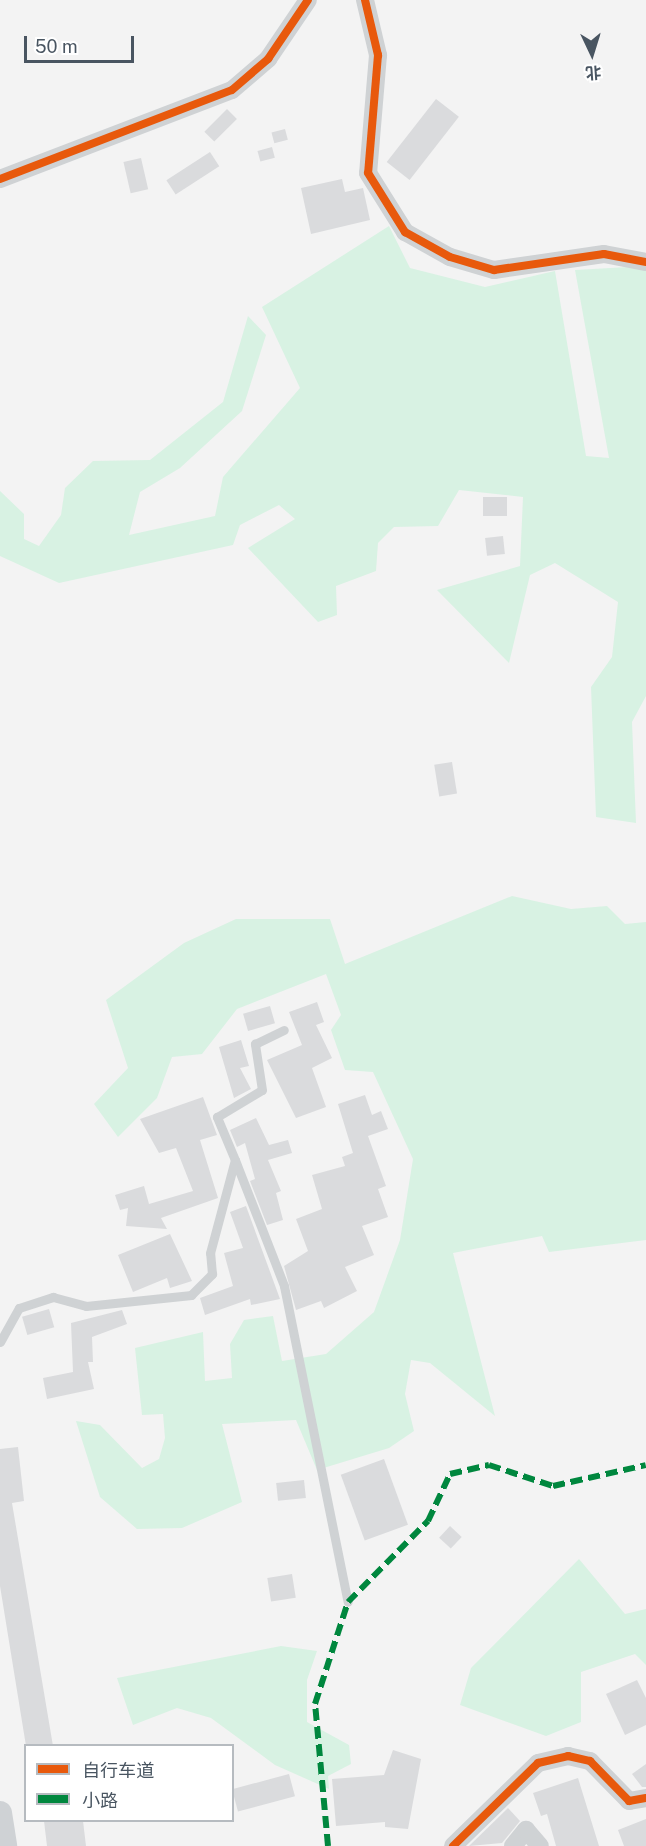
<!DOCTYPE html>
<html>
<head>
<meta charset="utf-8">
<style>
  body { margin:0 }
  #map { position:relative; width:646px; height:1846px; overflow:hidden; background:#f3f3f3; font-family:"Public Sans","Noto Sans SC",sans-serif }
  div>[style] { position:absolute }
  .green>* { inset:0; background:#d8f2e3 }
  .building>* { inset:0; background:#dadbdd; transform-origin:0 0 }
  .lane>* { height:9px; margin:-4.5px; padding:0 4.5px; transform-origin:4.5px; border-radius:4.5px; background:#cfd2d4 }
  .street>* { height:18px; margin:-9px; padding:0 9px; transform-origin:9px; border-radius:9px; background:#cfd2d4 }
  .secondary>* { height:24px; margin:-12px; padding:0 12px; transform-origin:12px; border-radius:12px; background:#cfd2d5 }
  .quiet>* { height:6px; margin-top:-3px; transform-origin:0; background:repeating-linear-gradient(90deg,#00873e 0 12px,transparent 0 18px) }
  .cycleway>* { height:8px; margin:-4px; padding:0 4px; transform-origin:4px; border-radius:4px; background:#e8590c }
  span { translate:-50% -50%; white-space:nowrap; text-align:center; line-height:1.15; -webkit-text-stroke:5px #fff; paint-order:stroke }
  .legend { position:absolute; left:24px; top:1744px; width:210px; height:78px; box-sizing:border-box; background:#fff; border:2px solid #b6bbc0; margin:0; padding:8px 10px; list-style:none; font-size:18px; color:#495561 }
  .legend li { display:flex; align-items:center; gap:12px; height:30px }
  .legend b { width:30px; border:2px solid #b6bbc0 }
  .north { position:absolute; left:562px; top:24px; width:60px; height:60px; -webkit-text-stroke:4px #fff; paint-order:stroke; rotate:176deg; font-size:16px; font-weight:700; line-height:24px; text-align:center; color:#495561 }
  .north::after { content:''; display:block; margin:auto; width:21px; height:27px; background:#495561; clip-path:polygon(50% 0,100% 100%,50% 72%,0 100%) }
  .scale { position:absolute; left:24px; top:36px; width:110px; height:27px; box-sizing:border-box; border:3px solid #495561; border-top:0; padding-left:8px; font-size:18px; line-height:21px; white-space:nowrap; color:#495561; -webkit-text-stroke:4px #fff; paint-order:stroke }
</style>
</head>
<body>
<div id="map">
  <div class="green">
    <i style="clip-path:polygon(389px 226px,410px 268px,485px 287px,555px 271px,586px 456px,609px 458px,575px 270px,646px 266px,646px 696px,632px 722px,636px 823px,596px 817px,591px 687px,612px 657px,618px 602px,555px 563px,530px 575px,509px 663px,437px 590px,520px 566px,523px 497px,459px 490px,438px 526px,394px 527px,378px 543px,376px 571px,336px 586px,337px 615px,318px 622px,248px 548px,295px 519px,279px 505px,240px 525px,233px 545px,59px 583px,0 556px,0 491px,24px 514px,24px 539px,39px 546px,61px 515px,65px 488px,93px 461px,150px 460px,223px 402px,248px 316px,266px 335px,242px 411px,180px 468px,140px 492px,129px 535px,215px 516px,223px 477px,300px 388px,262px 307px)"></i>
    <i style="clip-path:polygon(512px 896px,571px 909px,607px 906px,625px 924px,646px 922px,646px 1240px,549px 1252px,542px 1236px,453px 1253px,495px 1416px,430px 1363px,411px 1360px,405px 1394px,414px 1431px,389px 1448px,317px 1470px,296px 1420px,222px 1424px,242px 1502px,182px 1528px,137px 1529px,100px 1497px,76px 1421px,100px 1425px,142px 1468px,159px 1459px,165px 1438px,163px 1414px,142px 1415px,135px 1348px,203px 1332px,205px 1381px,232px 1378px,230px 1344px,244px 1320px,273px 1316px,282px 1361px,326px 1354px,374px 1312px,400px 1240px,413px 1159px,373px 1072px,345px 1070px,331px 1030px,341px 1015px,326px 974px,237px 1009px,202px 1054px,172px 1057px,157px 1098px,118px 1137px,94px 1104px,128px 1068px,106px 1000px,184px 943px,236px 919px,330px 919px,345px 964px)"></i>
    <i style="clip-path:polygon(579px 1559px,625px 1614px,646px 1609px,646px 1665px,635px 1654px,581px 1672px,581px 1722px,546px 1736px,460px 1705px,471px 1668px)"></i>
    <i style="clip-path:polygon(281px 1646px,317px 1651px,307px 1680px,307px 1722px,349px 1745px,351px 1764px,328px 1776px,329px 1789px,275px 1765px,211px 1718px,177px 1708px,133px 1725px,117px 1678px)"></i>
  </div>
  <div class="building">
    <i style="left:436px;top:99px;width:29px;height:80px;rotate:38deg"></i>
    <i style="left:227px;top:109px;width:14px;height:32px;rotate:45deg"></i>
    <i style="left:285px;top:129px;width:11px;height:14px;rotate:75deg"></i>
    <i style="left:272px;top:147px;width:11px;height:15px;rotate:75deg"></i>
    <i style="left:210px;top:152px;width:17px;height:52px;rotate:57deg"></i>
    <i style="left:141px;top:158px;width:32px;height:18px;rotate:77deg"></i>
    <i style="clip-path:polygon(342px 179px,345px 192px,363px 188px,370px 220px,311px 234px,301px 188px)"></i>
    <i style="left:507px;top:497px;width:19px;height:24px;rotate:90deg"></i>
    <i style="left:503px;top:536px;width:18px;height:18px;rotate:84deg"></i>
    <i style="left:452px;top:762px;width:32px;height:18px;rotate:81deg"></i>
    <i style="clip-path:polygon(317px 1002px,324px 1022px,316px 1025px,332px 1058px,312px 1068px,326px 1107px,296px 1118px,267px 1060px,302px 1045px,289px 1012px)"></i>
    <i style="left:270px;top:1006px;width:18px;height:28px;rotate:74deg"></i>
    <i style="clip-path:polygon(241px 1040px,249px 1066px,240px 1068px,251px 1089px,234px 1098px,219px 1047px)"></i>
    <i style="clip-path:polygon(365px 1095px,372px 1115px,381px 1111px,388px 1129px,368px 1136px,386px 1186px,378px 1189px,388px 1217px,362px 1226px,374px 1255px,345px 1267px,357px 1291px,324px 1308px,321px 1301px,296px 1310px,284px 1266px,308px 1251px,296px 1219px,322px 1209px,312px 1175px,345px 1166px,342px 1157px,353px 1153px,338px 1104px)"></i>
    <i style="clip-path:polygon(203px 1097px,217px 1135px,200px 1140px,218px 1198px,161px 1218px,167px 1229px,126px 1226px,128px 1208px,120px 1210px,115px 1195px,144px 1186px,149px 1204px,193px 1191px,176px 1148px,159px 1153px,140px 1119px)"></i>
    <i style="clip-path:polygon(256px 1118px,269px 1145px,288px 1140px,292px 1153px,268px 1160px,281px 1191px,276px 1193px,283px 1220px,267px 1225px,250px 1181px,255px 1179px,245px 1143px,237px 1147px,230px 1130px)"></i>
    <i style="clip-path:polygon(246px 1206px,280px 1299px,251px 1305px,250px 1299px,205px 1315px,200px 1298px,233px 1286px,224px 1253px,243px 1248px,230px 1212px)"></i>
    <i style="clip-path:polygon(170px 1234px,192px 1281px,170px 1288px,167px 1278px,133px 1292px,118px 1255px)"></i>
    <i style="left:49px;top:1309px;width:19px;height:28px;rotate:74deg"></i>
    <i style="clip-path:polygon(122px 1310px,127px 1324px,92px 1337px,93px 1362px,88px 1362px,94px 1389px,47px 1399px,43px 1378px,73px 1372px,71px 1323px)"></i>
    <i style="clip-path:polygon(18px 1447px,24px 1501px,12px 1503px,53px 1746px,26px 1746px,0 1586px,0 1449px)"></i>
    <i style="left:384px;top:1459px;width:70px;height:46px;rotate:70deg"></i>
    <i style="left:304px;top:1480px;width:18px;height:28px;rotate:84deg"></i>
    <i style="left:450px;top:1526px;width:16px;height:16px;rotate:43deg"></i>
    <i style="left:292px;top:1574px;width:24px;height:25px;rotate:81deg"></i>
    <i style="clip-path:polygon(637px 1680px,646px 1698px,646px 1725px,625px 1735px,606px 1694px)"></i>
    <i style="clip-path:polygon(393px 1750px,421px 1759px,408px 1829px,385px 1827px,385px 1822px,336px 1826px,332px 1779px,384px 1775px)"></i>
    <i style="clip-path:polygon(646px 1764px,646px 1787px,642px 1787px,632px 1774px)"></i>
    <i style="left:289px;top:1774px;width:23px;height:59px;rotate:75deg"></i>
    <i style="clip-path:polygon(578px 1778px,599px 1846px,556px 1846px,547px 1814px,541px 1816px,533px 1793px)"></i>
    <i style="clip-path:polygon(508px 1808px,520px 1821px,502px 1843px,469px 1846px)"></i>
    <i style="clip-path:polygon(646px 1819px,646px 1846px,624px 1846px,618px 1830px)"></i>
    <i style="clip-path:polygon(44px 1821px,83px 1821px,86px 1846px,47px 1846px)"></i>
  </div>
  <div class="lane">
    <i style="left:235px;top:1160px;width:135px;rotate:68.7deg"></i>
    <i style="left:284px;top:1286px;width:322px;rotate:78.6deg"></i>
    <i style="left:0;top:1342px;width:39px;rotate:-61deg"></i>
    <i style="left:19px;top:1308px;width:36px;rotate:-18deg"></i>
    <i style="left:53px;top:1297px;width:34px;rotate:15deg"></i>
    <i style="left:86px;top:1306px;width:106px;rotate:-6deg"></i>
    <i style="left:191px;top:1295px;width:30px;rotate:-45deg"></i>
    <i style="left:212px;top:1274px;width:21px;rotate:-95deg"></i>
    <i style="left:210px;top:1253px;width:96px;rotate:-75deg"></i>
    <i style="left:235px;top:1160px;width:47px;rotate:-112.7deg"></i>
    <i style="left:217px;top:1117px;width:52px;rotate:-31deg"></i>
    <i style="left:262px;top:1090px;width:47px;rotate:-98.7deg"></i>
    <i style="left:255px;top:1044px;width:32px;rotate:-26deg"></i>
  </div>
  <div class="street">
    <i style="left:365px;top:0;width:57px;rotate:76.7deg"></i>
    <i style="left:378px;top:55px;width:118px;rotate:94.8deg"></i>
    <i style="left:368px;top:173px;width:70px;rotate:57.9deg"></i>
    <i style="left:405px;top:232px;width:51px;rotate:29.1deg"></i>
    <i style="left:450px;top:257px;width:46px;rotate:16.5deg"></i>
    <i style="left:494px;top:270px;width:111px;rotate:-8.3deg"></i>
    <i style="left:604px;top:254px;width:43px;rotate:10.8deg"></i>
    <i style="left:0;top:179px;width:248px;rotate:-21deg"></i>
    <i style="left:232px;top:90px;width:48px;rotate:-40.7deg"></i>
    <i style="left:268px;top:59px;width:71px;rotate:-55.9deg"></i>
    <i style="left:453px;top:1846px;width:119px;rotate:-44.3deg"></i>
    <i style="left:538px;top:1763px;width:31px;rotate:-13deg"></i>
    <i style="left:568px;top:1756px;width:23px;rotate:13deg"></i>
    <i style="left:590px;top:1761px;width:56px;rotate:45.7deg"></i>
    <i style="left:629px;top:1801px;width:17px;rotate:-10deg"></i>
    <i style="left:513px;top:1846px;width:21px;rotate:-51deg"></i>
    <i style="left:526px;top:1830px;width:21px;rotate:49deg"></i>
  </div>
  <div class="secondary">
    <i style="left:0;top:1813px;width:33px;rotate:81deg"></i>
  </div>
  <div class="quiet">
    <i style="left:328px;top:1846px;width:143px;rotate:-95.2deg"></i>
    <i style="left:315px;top:1704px;width:107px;rotate:-72.1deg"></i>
    <i style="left:348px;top:1602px;width:114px;rotate:-45.4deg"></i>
    <i style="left:428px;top:1521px;width:52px;rotate:-64.9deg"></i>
    <i style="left:450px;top:1474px;width:40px;rotate:-13deg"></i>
    <i style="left:489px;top:1465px;width:67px;rotate:18.2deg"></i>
    <i style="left:553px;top:1486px;width:95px;rotate:-12.7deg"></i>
  </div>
  <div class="cycleway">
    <i style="left:365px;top:0;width:57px;rotate:76.7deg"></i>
    <i style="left:378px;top:55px;width:118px;rotate:94.8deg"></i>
    <i style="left:368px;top:173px;width:70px;rotate:57.9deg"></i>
    <i style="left:405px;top:232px;width:51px;rotate:29.1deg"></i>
    <i style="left:450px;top:257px;width:46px;rotate:16.5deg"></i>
    <i style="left:494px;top:270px;width:111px;rotate:-8.3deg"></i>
    <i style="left:604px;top:254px;width:43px;rotate:10.8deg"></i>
    <i style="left:0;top:179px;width:248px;rotate:-21deg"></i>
    <i style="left:232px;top:90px;width:48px;rotate:-40.7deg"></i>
    <i style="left:268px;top:59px;width:71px;rotate:-55.9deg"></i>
    <i style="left:453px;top:1846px;width:119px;rotate:-44.3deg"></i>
    <i style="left:538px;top:1763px;width:31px;rotate:-13deg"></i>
    <i style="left:568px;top:1756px;width:23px;rotate:13deg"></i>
    <i style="left:590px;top:1761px;width:56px;rotate:45.7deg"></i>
    <i style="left:629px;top:1801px;width:17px;rotate:-10deg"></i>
  </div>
  <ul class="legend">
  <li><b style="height:8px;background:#e8590c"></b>自行车道</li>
  <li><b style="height:8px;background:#00873e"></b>小路</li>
  </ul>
  <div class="north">北</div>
  <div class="scale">50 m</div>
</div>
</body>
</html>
